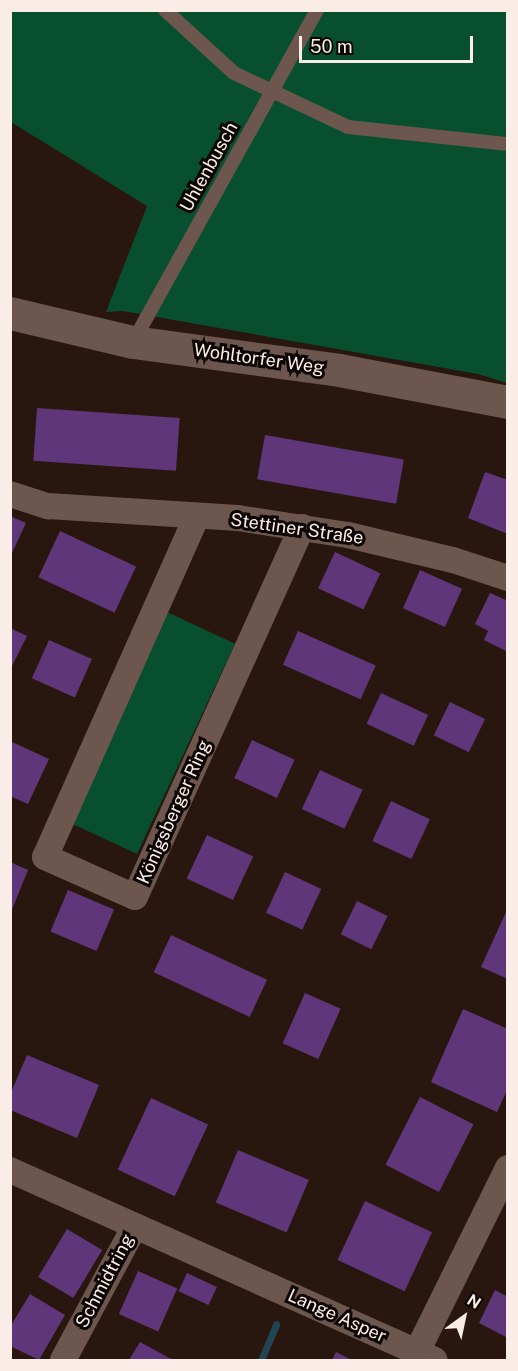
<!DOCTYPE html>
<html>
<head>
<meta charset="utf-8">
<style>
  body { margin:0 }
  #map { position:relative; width:518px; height:1371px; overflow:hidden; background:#28160f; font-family:"Public Sans",sans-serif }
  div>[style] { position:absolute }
  .green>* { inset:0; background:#084f30; transform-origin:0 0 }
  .stream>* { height:7px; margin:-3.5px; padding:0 3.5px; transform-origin:3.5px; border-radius:3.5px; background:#204550 }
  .building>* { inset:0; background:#60367a; transform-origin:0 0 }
  .service>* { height:14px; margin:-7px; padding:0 7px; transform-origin:7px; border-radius:7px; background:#6c564d }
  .minor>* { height:26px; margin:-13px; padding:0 13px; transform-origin:13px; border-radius:13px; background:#6c564d }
  .secondary>* { height:33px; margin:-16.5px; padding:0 16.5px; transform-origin:16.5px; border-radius:16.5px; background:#6c564d }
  span { translate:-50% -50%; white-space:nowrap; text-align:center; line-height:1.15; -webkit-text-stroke:6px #0b0503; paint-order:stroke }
  .street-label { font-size:18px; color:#faece7 }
  .frame { position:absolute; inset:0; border:12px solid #faece7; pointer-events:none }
  .north { position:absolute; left:434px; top:1287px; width:60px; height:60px; -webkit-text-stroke:4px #0b0503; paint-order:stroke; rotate:33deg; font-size:16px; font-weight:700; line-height:24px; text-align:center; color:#faece7 }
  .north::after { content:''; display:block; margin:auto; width:21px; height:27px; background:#faece7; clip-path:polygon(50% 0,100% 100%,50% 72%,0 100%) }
  .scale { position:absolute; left:299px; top:36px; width:174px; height:27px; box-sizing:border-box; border:3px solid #faece7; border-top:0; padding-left:8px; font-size:18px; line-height:21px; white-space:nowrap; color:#faece7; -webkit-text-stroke:4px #0b0503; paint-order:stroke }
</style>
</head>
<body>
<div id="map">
  <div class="green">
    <i style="clip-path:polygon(10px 11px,507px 11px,507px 383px,478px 374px,123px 311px,106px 312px,147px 206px,11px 122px)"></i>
    <i style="left:167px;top:612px;width:75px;height:232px;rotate:25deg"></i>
  </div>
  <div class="stream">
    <i style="left:261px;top:1360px;width:39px;rotate:-67deg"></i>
  </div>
  <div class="building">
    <i style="left:37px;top:408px;width:143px;height:53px;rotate:4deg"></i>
    <i style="left:265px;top:435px;width:141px;height:45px;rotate:10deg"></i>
    <i style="clip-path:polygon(485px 472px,508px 480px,508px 534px,468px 518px)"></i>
    <i style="clip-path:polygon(10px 516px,26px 523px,10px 557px)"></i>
    <i style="left:60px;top:531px;width:84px;height:51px;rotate:25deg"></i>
    <i style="left:335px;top:552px;width:50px;height:40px;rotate:25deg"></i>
    <i style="left:420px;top:570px;width:46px;height:42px;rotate:24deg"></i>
    <i style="clip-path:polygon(490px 593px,508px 601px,508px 652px,484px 640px,488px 631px,475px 624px)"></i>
    <i style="clip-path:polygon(10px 628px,27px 636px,10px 670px)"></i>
    <i style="left:298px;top:631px;width:85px;height:37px;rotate:24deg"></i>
    <i style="left:49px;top:640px;width:47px;height:42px;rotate:24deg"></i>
    <i style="left:381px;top:693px;width:52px;height:34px;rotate:25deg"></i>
    <i style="left:450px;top:702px;width:39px;height:37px;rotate:26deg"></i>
    <i style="left:252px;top:740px;width:47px;height:42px;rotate:25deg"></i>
    <i style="clip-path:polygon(10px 741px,49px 759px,28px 804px,10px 796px)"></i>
    <i style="left:320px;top:770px;width:47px;height:43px;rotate:25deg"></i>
    <i style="left:391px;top:801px;width:43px;height:44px;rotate:25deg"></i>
    <i style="left:207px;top:835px;width:51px;height:48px;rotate:25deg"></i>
    <i style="clip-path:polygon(10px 862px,28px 870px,11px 912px,10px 912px)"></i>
    <i style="left:285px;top:872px;width:40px;height:45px;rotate:25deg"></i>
    <i style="left:68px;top:890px;width:50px;height:45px;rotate:23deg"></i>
    <i style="left:357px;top:901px;width:34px;height:37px;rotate:26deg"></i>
    <i style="clip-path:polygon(506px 912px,508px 913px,508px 979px,481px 967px)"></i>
    <i style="left:171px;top:935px;width:106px;height:41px;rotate:25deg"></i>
    <i style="left:305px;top:993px;width:39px;height:55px;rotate:24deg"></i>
    <i style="clip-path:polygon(463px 1009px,508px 1029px,508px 1088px,497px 1112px,431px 1082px)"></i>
    <i style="clip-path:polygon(27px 1055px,99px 1085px,77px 1138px,10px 1110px,10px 1095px)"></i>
    <i style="left:420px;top:1097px;width:60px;height:76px;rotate:27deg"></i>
    <i style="left:151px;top:1098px;width:63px;height:79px;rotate:25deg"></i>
    <i style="left:238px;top:1150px;width:77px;height:57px;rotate:23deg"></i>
    <i style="left:365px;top:1201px;width:74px;height:65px;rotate:25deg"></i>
    <i style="left:67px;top:1229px;width:41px;height:56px;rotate:31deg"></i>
    <i style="left:138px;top:1271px;width:43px;height:47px;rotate:24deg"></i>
    <i style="left:187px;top:1273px;width:33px;height:20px;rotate:25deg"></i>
    <i style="clip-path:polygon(495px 1290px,508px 1297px,508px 1338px,479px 1323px)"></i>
    <i style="clip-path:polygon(30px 1294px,65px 1315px,39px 1360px,10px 1346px,10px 1327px)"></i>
    <i style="clip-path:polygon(140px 1342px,173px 1360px,129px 1360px)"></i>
    <i style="clip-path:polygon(336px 1352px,352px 1360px,332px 1360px)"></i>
  </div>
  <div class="service">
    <i style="left:165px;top:10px;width:93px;rotate:42.4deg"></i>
    <i style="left:234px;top:73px;width:126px;rotate:25.3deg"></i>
    <i style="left:348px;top:127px;width:161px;rotate:6.1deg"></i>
    <i style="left:133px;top:342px;width:380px;rotate:-61deg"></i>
  </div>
  <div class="minor">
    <i style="left:10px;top:494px;width:40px;rotate:18deg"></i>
    <i style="left:48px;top:506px;width:190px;rotate:3.6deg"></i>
    <i style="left:238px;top:518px;width:111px;rotate:8.8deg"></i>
    <i style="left:348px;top:535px;width:108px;rotate:13.4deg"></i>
    <i style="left:453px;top:560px;width:58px;rotate:18.1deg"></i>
    <i style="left:196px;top:518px;width:371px;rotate:114deg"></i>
    <i style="left:45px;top:857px;width:98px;rotate:24deg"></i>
    <i style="left:135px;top:897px;width:406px;rotate:-65.7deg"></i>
    <i style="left:10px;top:1170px;width:465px;rotate:24.1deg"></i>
    <i style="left:63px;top:1360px;width:152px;rotate:-61.8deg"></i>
    <i style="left:413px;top:1360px;width:214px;rotate:-63.7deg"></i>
  </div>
  <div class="secondary">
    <i style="left:10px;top:313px;width:126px;rotate:13.3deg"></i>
    <i style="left:133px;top:342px;width:208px;rotate:7.7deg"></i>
    <i style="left:339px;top:370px;width:172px;rotate:10.7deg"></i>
  </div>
  <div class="street-label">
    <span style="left:209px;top:167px;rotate:-61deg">Uhlenbusch</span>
    <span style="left:259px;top:359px;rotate:8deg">Wohltorfer Weg</span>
    <span style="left:297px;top:529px;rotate:8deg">Stettiner Straße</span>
    <span style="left:174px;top:812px;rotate:-66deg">Königsberger Ring</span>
    <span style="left:105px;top:1281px;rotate:-62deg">Schmidtring</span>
    <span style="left:337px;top:1316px;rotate:24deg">Lange Asper</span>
  </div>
  <div class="frame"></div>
  <div class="north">N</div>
  <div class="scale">50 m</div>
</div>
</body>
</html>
